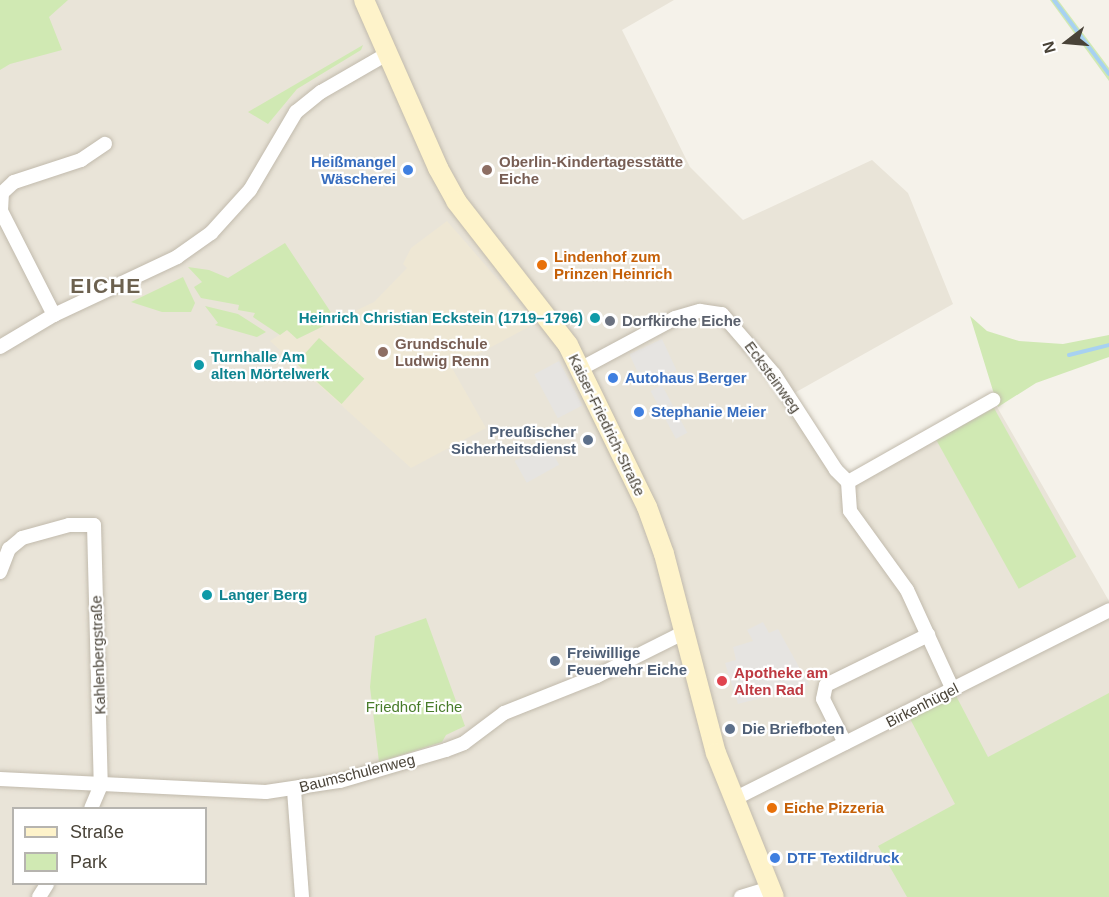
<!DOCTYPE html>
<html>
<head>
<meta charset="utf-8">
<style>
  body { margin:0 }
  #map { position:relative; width:1109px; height:897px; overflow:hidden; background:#f5f2ea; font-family:Helvetica,sans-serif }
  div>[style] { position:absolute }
  .residential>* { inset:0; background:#e9e4d8 }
  .education>* { inset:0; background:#eee7d4 }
  .green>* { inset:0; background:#d0e9b3; transform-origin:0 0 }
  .parking>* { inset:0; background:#e6e4e1; transform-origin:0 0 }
  .stream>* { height:4px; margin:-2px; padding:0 2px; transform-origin:2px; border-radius:2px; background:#a7d1f1 }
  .roads { filter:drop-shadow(0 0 2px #c1baac) drop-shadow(0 0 2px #c1baac) }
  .street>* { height:14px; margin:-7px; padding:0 7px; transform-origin:7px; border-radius:7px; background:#fff }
  .secondary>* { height:20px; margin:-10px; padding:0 10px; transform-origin:10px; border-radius:10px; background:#fef3ca }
  .dots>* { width:16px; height:16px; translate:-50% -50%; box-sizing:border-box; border:3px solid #fff; border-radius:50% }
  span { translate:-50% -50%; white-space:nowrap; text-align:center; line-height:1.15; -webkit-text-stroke:4.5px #fff; paint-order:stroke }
  .shop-label { font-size:15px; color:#366cbe; font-weight:700 }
  .right { translate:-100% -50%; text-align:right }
  .left { translate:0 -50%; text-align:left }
  .education-label { font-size:15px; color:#785e54; font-weight:700 }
  .food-label { font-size:15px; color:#c56008; font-weight:700 }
  .culture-label { font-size:15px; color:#0d838f; font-weight:700 }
  .worship-label { font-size:15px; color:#5b616d; font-weight:700 }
  .street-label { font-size:15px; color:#494338 }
  .service-label { font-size:15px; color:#4e5e75; font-weight:700 }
  .health-label { font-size:15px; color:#be3a42; font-weight:700 }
  .park-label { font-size:15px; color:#487c2a }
  .district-label { font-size:21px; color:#6c614f; font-weight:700; letter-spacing:1.5px }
  .legend { position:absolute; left:12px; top:807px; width:195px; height:78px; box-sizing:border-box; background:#fff; border:2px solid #b6b4af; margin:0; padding:8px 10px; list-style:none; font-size:18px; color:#494338 }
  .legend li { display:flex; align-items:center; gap:12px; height:30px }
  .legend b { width:30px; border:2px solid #b6b4af }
  .north { position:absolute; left:1037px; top:12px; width:60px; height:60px; -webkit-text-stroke:4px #fff; paint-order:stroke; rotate:254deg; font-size:16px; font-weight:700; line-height:24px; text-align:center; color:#494338 }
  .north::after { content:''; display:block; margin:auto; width:21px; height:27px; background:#494338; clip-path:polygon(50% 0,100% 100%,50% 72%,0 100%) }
</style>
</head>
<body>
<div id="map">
  <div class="residential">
    <i style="clip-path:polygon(evenodd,57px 0,674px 0,622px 30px,690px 167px,743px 220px,872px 160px,908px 193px,953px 304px,789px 396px,849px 482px,993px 400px,1109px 601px,1109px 897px,0 897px,0 31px,57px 0,14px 808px,206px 808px,206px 884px,14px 884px,14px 808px)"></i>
  </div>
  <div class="education">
    <i style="clip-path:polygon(447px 221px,536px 323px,452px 368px,486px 428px,411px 468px,270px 341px,287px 330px,297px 339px,374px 302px,407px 268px,403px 264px,411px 248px)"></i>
  </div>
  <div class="green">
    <i style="clip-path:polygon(0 0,68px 0,49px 17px,62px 50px,10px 64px,0 70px)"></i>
    <i style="clip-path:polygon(1050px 0,1058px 0,1109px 68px,1109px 81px)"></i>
    <i style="clip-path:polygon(363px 45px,361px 50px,297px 89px,268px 124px,248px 112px)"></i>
    <i style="clip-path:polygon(285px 243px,336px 320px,297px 339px,287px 330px,280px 335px,253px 317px,255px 313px,238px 310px,239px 305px,201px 298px,194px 287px,202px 282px,188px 267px,209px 270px,228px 278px)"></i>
    <i style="clip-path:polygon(183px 277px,195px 303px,191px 312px,162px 312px,131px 302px)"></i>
    <i style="clip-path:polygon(205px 306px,238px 314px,266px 332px,257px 337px,215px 325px,218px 323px)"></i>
    <i style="clip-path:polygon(970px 316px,987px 331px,1019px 341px,1063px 344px,1109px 335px,1109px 357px,1036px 383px,998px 407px)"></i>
    <i style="left:319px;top:338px;width:61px;height:34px;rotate:42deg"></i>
    <i style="left:994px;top:408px;width:170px;height:66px;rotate:61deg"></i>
    <i style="clip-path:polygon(426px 618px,465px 726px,446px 735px,442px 742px,379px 762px,370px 687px,375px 636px)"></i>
    <i style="clip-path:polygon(953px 690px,988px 757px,1109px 693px,1109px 897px,907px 897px,878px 846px,955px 804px,907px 713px)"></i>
  </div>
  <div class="parking">
    <i style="left:662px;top:339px;width:35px;height:36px;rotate:65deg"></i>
    <i style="left:559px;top:361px;width:50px;height:28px;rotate:62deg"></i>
    <i style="left:662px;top:385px;width:54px;height:13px;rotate:62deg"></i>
    <i style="left:547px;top:443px;width:25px;height:37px;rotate:61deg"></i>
    <i style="clip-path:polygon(763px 622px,769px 633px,778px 629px,809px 685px,738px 704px,725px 663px,736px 660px,733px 647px,753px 641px,747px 630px)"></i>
  </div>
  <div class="stream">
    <i style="left:1054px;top:0;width:92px;rotate:53.4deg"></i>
    <i style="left:1069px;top:355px;width:41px;rotate:-14deg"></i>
  </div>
  <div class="roads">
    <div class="street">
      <i style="left:54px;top:315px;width:117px;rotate:-117deg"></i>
      <i style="left:1px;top:211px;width:18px;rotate:-87deg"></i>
      <i style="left:2px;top:193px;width:16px;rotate:-43deg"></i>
      <i style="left:14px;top:182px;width:71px;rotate:-18.2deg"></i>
      <i style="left:81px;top:160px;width:29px;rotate:-34deg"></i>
      <i style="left:0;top:347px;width:63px;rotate:-30.7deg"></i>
      <i style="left:54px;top:315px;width:136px;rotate:-25.2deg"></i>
      <i style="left:177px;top:257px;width:42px;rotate:-35.2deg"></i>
      <i style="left:211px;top:233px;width:58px;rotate:-47.8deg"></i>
      <i style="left:250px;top:190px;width:91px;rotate:-59.5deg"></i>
      <i style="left:296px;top:112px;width:32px;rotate:-39deg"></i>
      <i style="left:321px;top:92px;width:74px;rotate:-30deg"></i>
      <i style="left:580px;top:369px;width:108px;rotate:-28.2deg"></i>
      <i style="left:675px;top:318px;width:26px;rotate:-16deg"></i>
      <i style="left:700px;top:311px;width:22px;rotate:8deg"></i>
      <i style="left:722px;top:314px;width:79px;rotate:49.1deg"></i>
      <i style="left:774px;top:374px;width:114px;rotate:57.1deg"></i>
      <i style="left:836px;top:470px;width:17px;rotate:45deg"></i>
      <i style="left:848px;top:482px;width:29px;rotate:86deg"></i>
      <i style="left:850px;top:511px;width:97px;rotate:54.2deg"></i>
      <i style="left:907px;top:590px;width:110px;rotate:65.3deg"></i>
      <i style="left:848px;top:482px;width:167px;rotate:-29.5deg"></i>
      <i style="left:0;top:572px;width:25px;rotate:-69deg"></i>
      <i style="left:9px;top:549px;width:17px;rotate:-40deg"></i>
      <i style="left:22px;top:538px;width:49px;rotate:-15.5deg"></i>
      <i style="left:69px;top:525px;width:25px"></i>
      <i style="left:94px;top:525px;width:260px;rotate:88.5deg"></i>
      <i style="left:101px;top:785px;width:25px;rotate:113deg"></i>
      <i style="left:845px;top:743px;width:49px;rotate:-116.6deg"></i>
      <i style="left:823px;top:699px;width:14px;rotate:-78deg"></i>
      <i style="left:826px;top:685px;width:114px;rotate:-26.1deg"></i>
      <i style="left:0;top:779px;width:266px;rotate:2.8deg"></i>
      <i style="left:266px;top:792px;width:75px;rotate:-8.5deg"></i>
      <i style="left:340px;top:781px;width:110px;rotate:-16.3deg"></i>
      <i style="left:446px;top:750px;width:19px;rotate:-21deg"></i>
      <i style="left:464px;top:743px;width:50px;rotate:-36.9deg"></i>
      <i style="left:504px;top:713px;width:100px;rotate:-21.7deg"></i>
      <i style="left:597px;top:676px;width:98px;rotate:-26.6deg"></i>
      <i style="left:294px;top:790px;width:107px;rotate:85.7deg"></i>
      <i style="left:734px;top:799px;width:420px;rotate:-26.7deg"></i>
      <i style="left:39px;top:897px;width:15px;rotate:-58deg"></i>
      <i style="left:741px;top:897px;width:30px;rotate:-17deg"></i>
    </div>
    <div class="secondary">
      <i style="left:364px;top:0;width:184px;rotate:66.2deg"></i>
      <i style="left:438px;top:168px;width:38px;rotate:61deg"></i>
      <i style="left:456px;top:201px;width:182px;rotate:52.1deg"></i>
      <i style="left:568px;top:345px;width:180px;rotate:64deg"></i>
      <i style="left:647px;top:507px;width:50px;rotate:70.1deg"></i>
      <i style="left:664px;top:554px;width:206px;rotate:75.4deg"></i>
      <i style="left:716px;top:753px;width:155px;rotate:68.1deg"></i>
    </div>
  </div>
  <div class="dots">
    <i style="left:408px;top:170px;background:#3f7fe0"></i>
    <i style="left:487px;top:170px;background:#8d6e63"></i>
    <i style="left:542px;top:265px;background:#e8710a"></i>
    <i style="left:595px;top:318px;background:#0f9aa8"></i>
    <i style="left:610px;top:321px;background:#6b7280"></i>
    <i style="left:383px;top:352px;background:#8d6e63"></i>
    <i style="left:199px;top:365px;background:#0f9aa8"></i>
    <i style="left:613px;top:378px;background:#3f7fe0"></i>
    <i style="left:639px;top:412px;background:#3f7fe0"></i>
    <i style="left:588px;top:440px;background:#5c6f8a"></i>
    <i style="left:207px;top:595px;background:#0f9aa8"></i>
    <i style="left:555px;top:661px;background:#5c6f8a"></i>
    <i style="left:722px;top:681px;background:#e0444e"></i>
    <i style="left:730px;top:729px;background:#5c6f8a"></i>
    <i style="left:772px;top:808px;background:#e8710a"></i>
    <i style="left:775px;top:858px;background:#3f7fe0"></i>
  </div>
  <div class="shop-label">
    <span class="right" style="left:396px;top:170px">Heißmangel<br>Wäscherei</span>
    <span class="left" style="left:625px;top:378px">Autohaus Berger</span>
    <span class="left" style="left:651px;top:412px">Stephanie Meier</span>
    <span class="left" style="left:787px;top:858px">DTF Textildruck</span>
  </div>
  <div class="education-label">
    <span class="left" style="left:499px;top:170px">Oberlin-Kindertagesstätte<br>Eiche</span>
    <span class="left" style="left:395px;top:352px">Grundschule<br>Ludwig Renn</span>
  </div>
  <div class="food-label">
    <span class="left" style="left:554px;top:265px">Lindenhof zum<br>Prinzen Heinrich</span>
    <span class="left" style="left:784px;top:808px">Eiche Pizzeria</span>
  </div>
  <div class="culture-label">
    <span class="right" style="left:583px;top:318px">Heinrich Christian Eckstein (1719–1796)</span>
    <span class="left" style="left:211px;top:365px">Turnhalle Am<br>alten Mörtelwerk</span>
    <span class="left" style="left:219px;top:595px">Langer Berg</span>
  </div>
  <div class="worship-label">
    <span class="left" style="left:622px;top:321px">Dorfkirche Eiche</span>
  </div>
  <div class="street-label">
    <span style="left:773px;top:377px;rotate:54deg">Ecksteinweg</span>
    <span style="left:607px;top:425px;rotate:64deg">Kaiser-Friedrich-Straße</span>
    <span style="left:98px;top:655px;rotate:-92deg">Kahlenbergstraße</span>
    <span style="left:922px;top:705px;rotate:-27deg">Birkenhügel</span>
    <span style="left:357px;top:773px;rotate:-14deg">Baumschulenweg</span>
  </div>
  <div class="service-label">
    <span class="right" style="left:576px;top:440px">Preußischer<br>Sicherheitsdienst</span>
    <span class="left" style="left:567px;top:661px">Freiwillige<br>Feuerwehr Eiche</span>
    <span class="left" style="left:742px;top:729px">Die Briefboten</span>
  </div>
  <div class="health-label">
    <span class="left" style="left:734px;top:681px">Apotheke am<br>Alten Rad</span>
  </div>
  <div class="park-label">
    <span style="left:414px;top:707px">Friedhof Eiche</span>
  </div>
  <div class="district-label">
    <span style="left:106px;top:286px">EICHE</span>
  </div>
  <ul class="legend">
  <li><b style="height:8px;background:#fef3ca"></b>Straße</li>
  <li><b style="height:16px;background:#d0e9b3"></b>Park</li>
  </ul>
  <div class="north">N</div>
</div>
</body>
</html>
